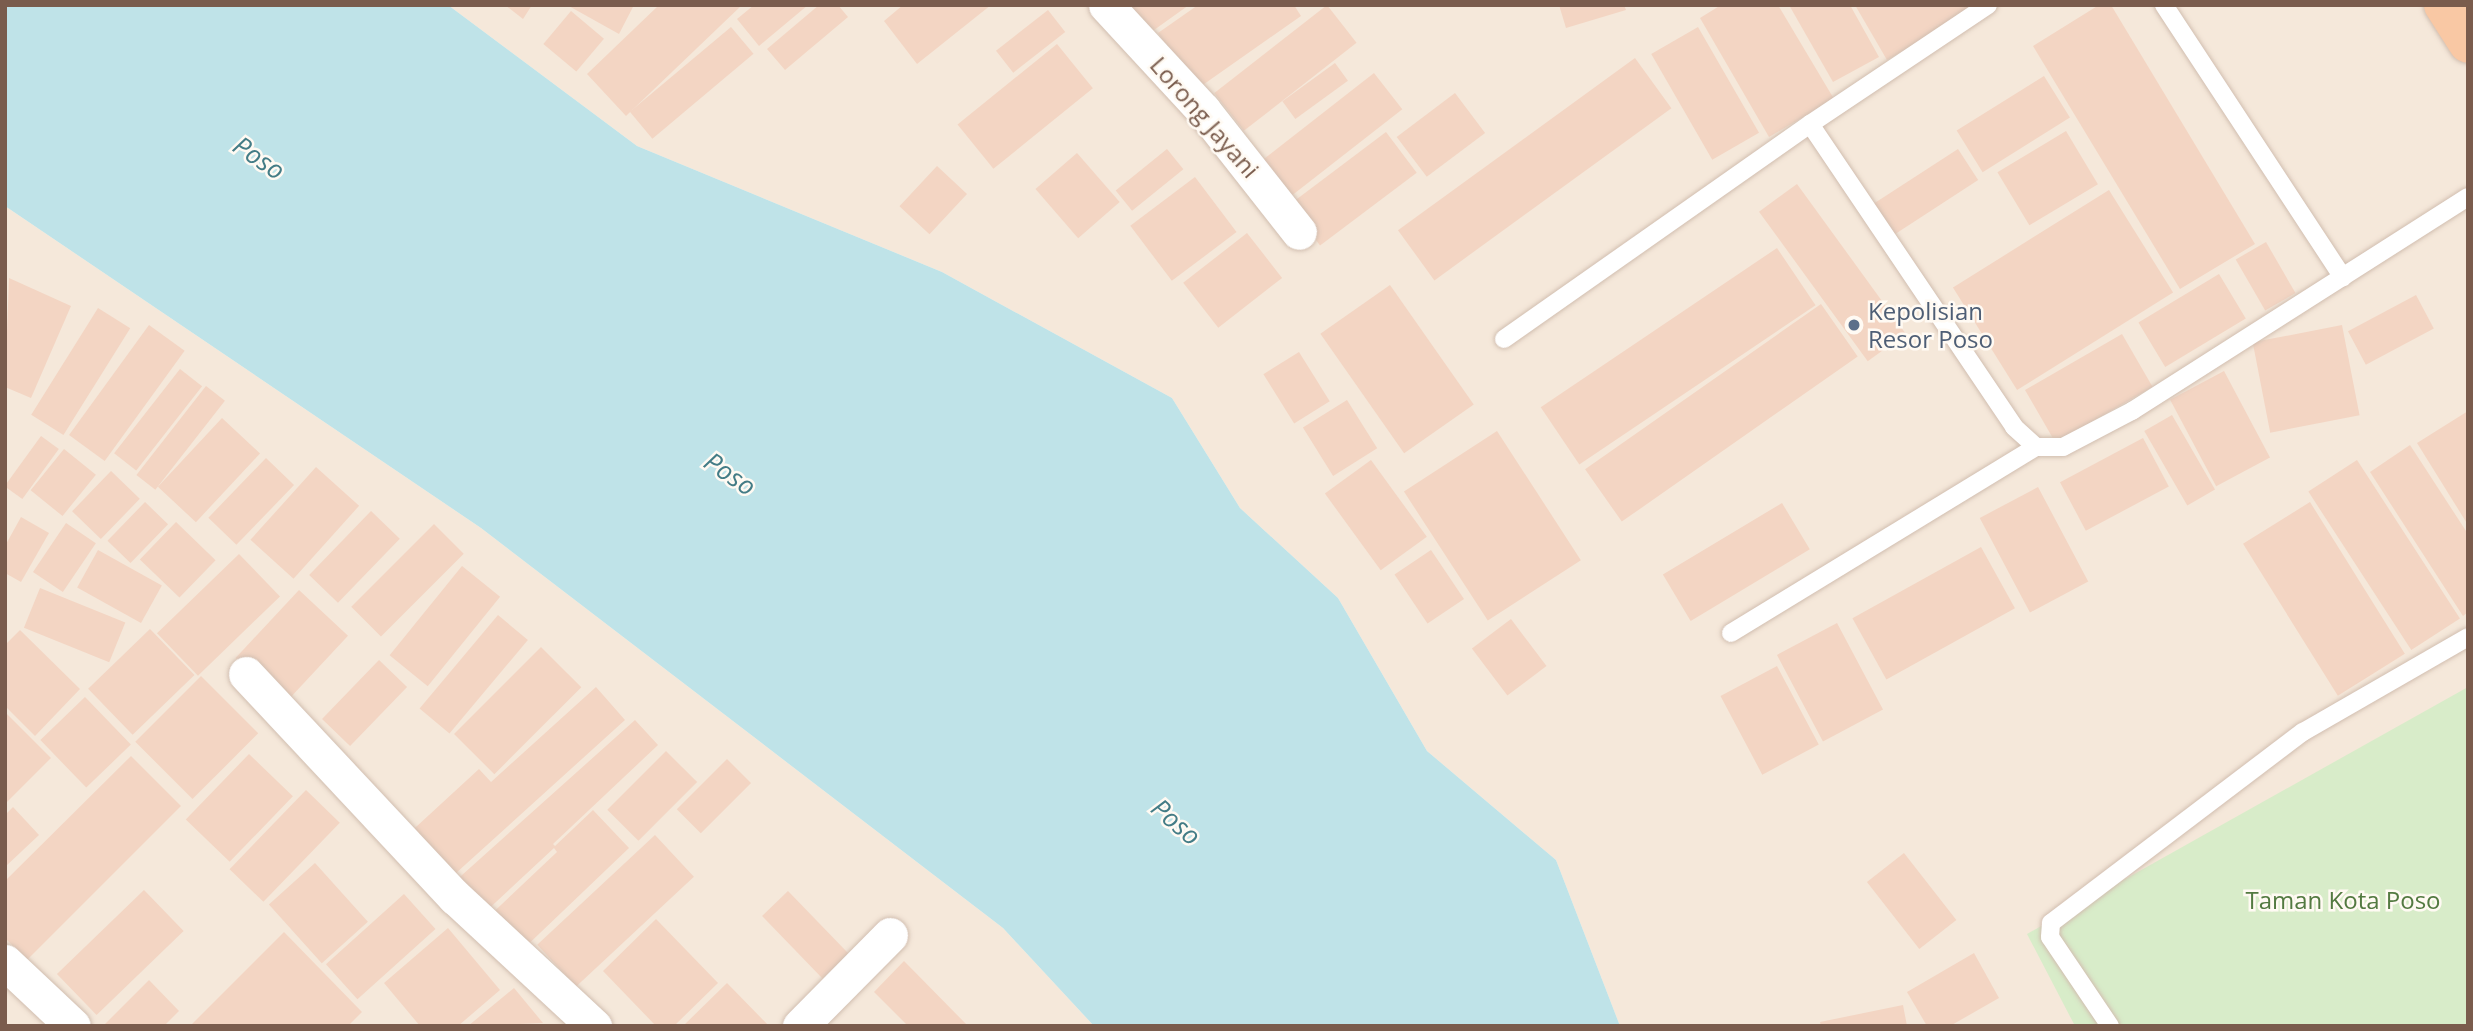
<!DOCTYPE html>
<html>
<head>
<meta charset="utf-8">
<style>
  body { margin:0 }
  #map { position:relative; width:2473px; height:1031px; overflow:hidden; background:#fdf6ec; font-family:"Open Sans",sans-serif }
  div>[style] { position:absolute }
  .residential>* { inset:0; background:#f5e8da }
  .green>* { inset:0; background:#d8ecc9 }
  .water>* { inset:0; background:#bfe3e8 }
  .building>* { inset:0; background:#f3d5c3; transform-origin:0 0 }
  .roads { filter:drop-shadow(0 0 2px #d1beb0) drop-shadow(0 0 2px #d1beb0) }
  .service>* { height:18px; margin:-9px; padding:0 9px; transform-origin:9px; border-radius:9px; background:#fff }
  .minor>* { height:35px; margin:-17.5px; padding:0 17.5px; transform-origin:17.5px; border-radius:17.5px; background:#fff }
  .trunk>* { height:38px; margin:-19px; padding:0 19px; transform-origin:19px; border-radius:19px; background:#f9c8a4 }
  .dots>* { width:19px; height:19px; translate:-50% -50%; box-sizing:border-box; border:4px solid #fffaf3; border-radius:50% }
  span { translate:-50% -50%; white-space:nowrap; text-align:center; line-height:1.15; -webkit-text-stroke:5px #fffaf3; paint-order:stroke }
  .street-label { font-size:24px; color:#7a5c4d }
  .service-label { font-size:24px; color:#4e5e75 }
  .left { translate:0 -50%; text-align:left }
  .park-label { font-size:24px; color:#537a41 }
  .water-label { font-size:26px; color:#437c86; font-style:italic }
  .frame { position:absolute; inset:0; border:7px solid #7a5c4d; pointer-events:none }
</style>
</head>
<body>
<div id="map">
  <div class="residential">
    <i style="clip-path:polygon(448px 5px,2468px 5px,2468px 1026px,1620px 1026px,1556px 860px,1427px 751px,1338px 598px,1240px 508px,1172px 398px,942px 272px,637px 146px)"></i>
    <i style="clip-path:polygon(5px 206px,481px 528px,1003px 928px,1094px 1026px,5px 1026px)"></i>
  </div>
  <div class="green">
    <i style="clip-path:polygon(2468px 687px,2468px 1026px,2075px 1026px,2027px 934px)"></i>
  </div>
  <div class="water">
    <i style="clip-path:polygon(5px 5px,448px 5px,637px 146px,942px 272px,1172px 398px,1240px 508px,1338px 598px,1427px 751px,1556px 860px,1620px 1026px,1094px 1026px,1003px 928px,481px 528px,5px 206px)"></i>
  </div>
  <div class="building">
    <i style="clip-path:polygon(505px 5px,532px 5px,523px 19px)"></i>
    <i style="clip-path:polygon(567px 5px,634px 5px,619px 34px)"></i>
    <i style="clip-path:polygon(659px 5px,742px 5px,626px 116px,587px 74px)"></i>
    <i style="clip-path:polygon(754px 5px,808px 5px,759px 46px,737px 19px)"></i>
    <i style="clip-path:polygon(819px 5px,838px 5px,848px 17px,785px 70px,767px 49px)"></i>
    <i style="clip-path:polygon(903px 5px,991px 5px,917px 64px,884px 21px)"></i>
    <i style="clip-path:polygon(1115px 5px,1189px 5px,1140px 40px)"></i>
    <i style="clip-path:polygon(1198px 5px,1294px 5px,1301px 16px,1197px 89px,1158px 33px)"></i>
    <i style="left:1327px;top:5px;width:48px;height:143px;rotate:52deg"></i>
    <i style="clip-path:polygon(1559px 5px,1624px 5px,1626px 10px,1566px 28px)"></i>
    <i style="clip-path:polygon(1721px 5px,1778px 5px,1834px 99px,1769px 137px,1700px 18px)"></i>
    <i style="clip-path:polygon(1789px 5px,1850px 5px,1879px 57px,1833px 82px)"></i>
    <i style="clip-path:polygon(1855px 5px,1968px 5px,1972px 11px,1887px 60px)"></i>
    <i style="clip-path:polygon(2099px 5px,2111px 5px,2255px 244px,2180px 289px,2033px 46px)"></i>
    <i style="left:1048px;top:10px;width:28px;height:66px;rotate:52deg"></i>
    <i style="left:571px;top:11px;width:43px;height:43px;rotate:40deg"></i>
    <i style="left:731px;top:27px;width:35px;height:132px;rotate:50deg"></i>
    <i style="left:1698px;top:27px;width:122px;height:54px;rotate:60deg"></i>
    <i style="left:1057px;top:44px;width:57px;height:128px;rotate:51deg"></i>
    <i style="left:1635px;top:58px;width:62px;height:293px;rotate:54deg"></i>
    <i style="left:1335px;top:63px;width:22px;height:65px;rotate:54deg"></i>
    <i style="left:1374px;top:73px;width:46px;height:141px;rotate:52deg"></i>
    <i style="left:2044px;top:76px;width:49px;height:103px;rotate:58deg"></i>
    <i style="left:1455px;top:93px;width:50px;height:73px;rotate:53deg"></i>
    <i style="left:2066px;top:131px;width:62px;height:80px;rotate:59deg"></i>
    <i style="left:1386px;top:132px;width:51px;height:121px;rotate:53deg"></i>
    <i style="left:1167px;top:149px;width:26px;height:66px;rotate:51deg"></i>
    <i style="left:1958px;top:149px;width:37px;height:103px;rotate:57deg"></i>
    <i style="left:1077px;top:153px;width:65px;height:55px;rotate:49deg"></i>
    <i style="left:937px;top:166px;width:41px;height:55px;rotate:43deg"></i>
    <i style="left:1195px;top:177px;width:69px;height:81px;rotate:53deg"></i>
    <i style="left:1797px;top:184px;width:185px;height:47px;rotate:54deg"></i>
    <i style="left:2109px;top:190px;width:121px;height:184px;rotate:58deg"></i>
    <i style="left:1247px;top:233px;width:57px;height:81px;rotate:52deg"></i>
    <i style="left:2266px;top:242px;width:59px;height:35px;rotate:60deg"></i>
    <i style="left:1777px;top:248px;width:69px;height:285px;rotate:56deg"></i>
    <i style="left:2219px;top:274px;width:52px;height:94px;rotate:59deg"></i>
    <i style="clip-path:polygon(9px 278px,71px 306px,31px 398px,5px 387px)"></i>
    <i style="left:1390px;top:285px;width:146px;height:85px;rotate:55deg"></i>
    <i style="left:2416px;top:295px;width:38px;height:77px;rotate:62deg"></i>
    <i style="left:1821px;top:304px;width:64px;height:288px;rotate:55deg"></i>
    <i style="left:98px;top:308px;width:38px;height:126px;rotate:32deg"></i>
    <i style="left:149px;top:325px;width:44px;height:136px;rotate:36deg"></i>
    <i style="left:2342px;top:325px;width:92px;height:91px;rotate:79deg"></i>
    <i style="left:2122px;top:334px;width:61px;height:112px;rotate:60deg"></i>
    <i style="left:1299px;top:352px;width:58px;height:42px;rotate:58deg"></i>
    <i style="left:180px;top:369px;width:28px;height:107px;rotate:38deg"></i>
    <i style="left:2224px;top:371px;width:98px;height:61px;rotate:62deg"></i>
    <i style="left:206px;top:386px;width:24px;height:113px;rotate:38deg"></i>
    <i style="left:1347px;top:400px;width:57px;height:52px;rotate:58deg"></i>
    <i style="clip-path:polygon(2468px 411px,2468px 525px,2417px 443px)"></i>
    <i style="left:2172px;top:415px;width:86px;height:32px;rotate:60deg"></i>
    <i style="left:222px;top:418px;width:52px;height:94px;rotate:43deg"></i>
    <i style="left:1497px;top:431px;width:154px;height:111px;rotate:57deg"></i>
    <i style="left:41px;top:436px;width:22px;height:62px;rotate:36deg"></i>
    <i style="left:2143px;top:438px;width:55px;height:94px;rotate:62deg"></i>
    <i style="clip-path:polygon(2410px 445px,2468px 534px,2468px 612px,2463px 616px,2370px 472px)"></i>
    <i style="left:64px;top:449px;width:41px;height:53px;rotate:39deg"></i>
    <i style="left:266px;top:458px;width:39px;height:83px;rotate:44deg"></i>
    <i style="left:1371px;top:460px;width:95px;height:57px;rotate:54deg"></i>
    <i style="left:2357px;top:460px;width:189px;height:58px;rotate:57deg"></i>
    <i style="left:316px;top:467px;width:58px;height:98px;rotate:42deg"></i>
    <i style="left:111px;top:471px;width:40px;height:56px;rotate:44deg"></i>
    <i style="left:2038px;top:487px;width:107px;height:66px;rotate:62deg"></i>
    <i style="left:145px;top:502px;width:32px;height:54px;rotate:44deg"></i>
    <i style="left:2310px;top:502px;width:179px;height:79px;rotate:58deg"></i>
    <i style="left:1782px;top:503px;width:54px;height:139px;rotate:59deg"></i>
    <i style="left:371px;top:511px;width:40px;height:89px;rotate:44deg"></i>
    <i style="clip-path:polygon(21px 517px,49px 533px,21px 582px,5px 573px,5px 546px)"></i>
    <i style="left:176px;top:522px;width:55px;height:52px;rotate:44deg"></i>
    <i style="left:66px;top:523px;width:36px;height:59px;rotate:34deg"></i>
    <i style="left:434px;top:524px;width:42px;height:117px;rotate:45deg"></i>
    <i style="left:1981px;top:547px;width:70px;height:147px;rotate:61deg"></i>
    <i style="left:98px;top:550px;width:73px;height:43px;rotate:29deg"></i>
    <i style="left:1431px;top:550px;width:59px;height:44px;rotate:56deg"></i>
    <i style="left:239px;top:554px;width:59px;height:114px;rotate:46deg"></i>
    <i style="left:462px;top:566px;width:49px;height:115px;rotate:39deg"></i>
    <i style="left:40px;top:588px;width:92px;height:43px;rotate:22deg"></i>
    <i style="left:299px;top:590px;width:67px;height:93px;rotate:43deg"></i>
    <i style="left:498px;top:615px;width:39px;height:122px;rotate:40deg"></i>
    <i style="left:1511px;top:619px;width:59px;height:49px;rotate:53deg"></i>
    <i style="left:1837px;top:623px;width:98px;height:68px;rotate:62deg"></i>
    <i style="left:150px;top:629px;width:64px;height:86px;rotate:46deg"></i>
    <i style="clip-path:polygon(20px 630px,80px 689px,35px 736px,5px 706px,5px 645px)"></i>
    <i style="left:541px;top:647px;width:57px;height:123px;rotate:45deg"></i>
    <i style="left:379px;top:660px;width:39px;height:82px;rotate:44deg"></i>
    <i style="left:1777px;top:666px;width:89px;height:64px;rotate:62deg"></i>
    <i style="left:201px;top:676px;width:81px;height:93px;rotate:45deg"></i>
    <i style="clip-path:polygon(596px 687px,625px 720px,445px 883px,404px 838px,479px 769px,491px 782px)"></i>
    <i style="left:85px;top:697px;width:66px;height:62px;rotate:46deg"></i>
    <i style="clip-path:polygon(5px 712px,51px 758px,5px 804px)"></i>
    <i style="clip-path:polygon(635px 720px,658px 745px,553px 844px,555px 846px,593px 810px,629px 848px,518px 954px,485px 920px,557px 852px,554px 848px,482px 915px,452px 884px)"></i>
    <i style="left:666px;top:751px;width:44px;height:83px;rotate:45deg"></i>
    <i style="left:249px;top:754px;width:61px;height:91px;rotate:44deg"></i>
    <i style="clip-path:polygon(131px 756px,181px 806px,27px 960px,5px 938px,5px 881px)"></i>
    <i style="left:727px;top:759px;width:34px;height:71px;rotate:45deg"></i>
    <i style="left:306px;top:790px;width:47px;height:110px;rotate:44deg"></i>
    <i style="clip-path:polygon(13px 807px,39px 835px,5px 867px,5px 815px)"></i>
    <i style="left:655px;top:835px;width:57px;height:161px;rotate:47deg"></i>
    <i style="left:1904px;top:853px;width:85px;height:47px;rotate:52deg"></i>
    <i style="left:315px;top:863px;width:79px;height:62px;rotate:48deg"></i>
    <i style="left:144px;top:890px;width:57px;height:121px;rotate:46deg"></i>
    <i style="left:788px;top:891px;width:87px;height:36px;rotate:46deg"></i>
    <i style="left:404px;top:894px;width:47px;height:105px;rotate:48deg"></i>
    <i style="clip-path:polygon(656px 919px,718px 983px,674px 1026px,656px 1026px,603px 971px)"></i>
    <i style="clip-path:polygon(448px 928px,500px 990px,458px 1026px,420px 1026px,384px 983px)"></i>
    <i style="clip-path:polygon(284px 932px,362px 1012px,348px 1026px,190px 1026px)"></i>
    <i style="clip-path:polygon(1974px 953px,1999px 998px,1950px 1026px,1927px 1026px,1907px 992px)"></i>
    <i style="clip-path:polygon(904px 961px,968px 1026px,908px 1026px,874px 992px)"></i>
    <i style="clip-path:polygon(149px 980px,179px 1011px,164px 1026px,103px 1026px)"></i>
    <i style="clip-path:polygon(727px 983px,769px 1026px,683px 1026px)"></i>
    <i style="clip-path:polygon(514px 988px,543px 1023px,468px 1026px)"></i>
    <i style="clip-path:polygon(1903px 1005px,1907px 1026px,1821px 1026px,1820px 1022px)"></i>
  </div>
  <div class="roads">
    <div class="service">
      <i style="left:1988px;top:5px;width:214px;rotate:146.2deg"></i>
      <i style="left:1810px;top:124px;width:365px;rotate:56deg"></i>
      <i style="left:2014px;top:427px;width:30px;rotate:42deg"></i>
      <i style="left:2036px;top:447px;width:27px"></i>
      <i style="left:2063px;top:447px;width:78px;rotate:-27.6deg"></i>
      <i style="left:2132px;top:411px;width:398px;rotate:-32.5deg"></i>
      <i style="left:2164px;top:5px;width:326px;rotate:56.7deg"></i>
      <i style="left:1504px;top:339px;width:374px;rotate:-35.1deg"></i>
      <i style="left:1731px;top:633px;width:357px;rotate:-31.4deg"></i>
      <i style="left:2110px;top:1026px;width:107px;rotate:-124deg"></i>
      <i style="left:2050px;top:937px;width:14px;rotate:-86deg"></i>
      <i style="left:2051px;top:923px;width:316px;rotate:-37.2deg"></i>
      <i style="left:2303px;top:732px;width:190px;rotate:-29.9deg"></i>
    </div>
    <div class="minor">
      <i style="left:1106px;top:5px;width:143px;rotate:47.3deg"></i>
      <i style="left:1203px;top:110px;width:155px;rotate:51.8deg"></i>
      <i style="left:246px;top:674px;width:306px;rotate:46.9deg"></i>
      <i style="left:455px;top:897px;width:190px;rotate:42.9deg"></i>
      <i style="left:5px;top:962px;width:93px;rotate:43.3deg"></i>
      <i style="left:800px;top:1026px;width:128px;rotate:-45.3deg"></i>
    </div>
    <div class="trunk">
      <i style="left:2443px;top:5px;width:46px;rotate:57.3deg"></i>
    </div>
  </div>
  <div class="dots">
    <i style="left:1854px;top:325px;background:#5c6f8a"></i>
  </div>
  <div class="street-label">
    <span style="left:1205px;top:117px;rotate:49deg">Lorong Jayani</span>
  </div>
  <div class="service-label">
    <span class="left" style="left:1868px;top:325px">Kepolisian<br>Resor Poso</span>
  </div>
  <div class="park-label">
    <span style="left:2343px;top:900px">Taman Kota Poso</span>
  </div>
  <div class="water-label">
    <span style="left:259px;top:158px;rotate:34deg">Poso</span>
    <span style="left:730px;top:474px;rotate:34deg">Poso</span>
    <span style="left:1176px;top:822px;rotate:41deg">Poso</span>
  </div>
  <div class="frame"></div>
</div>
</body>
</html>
